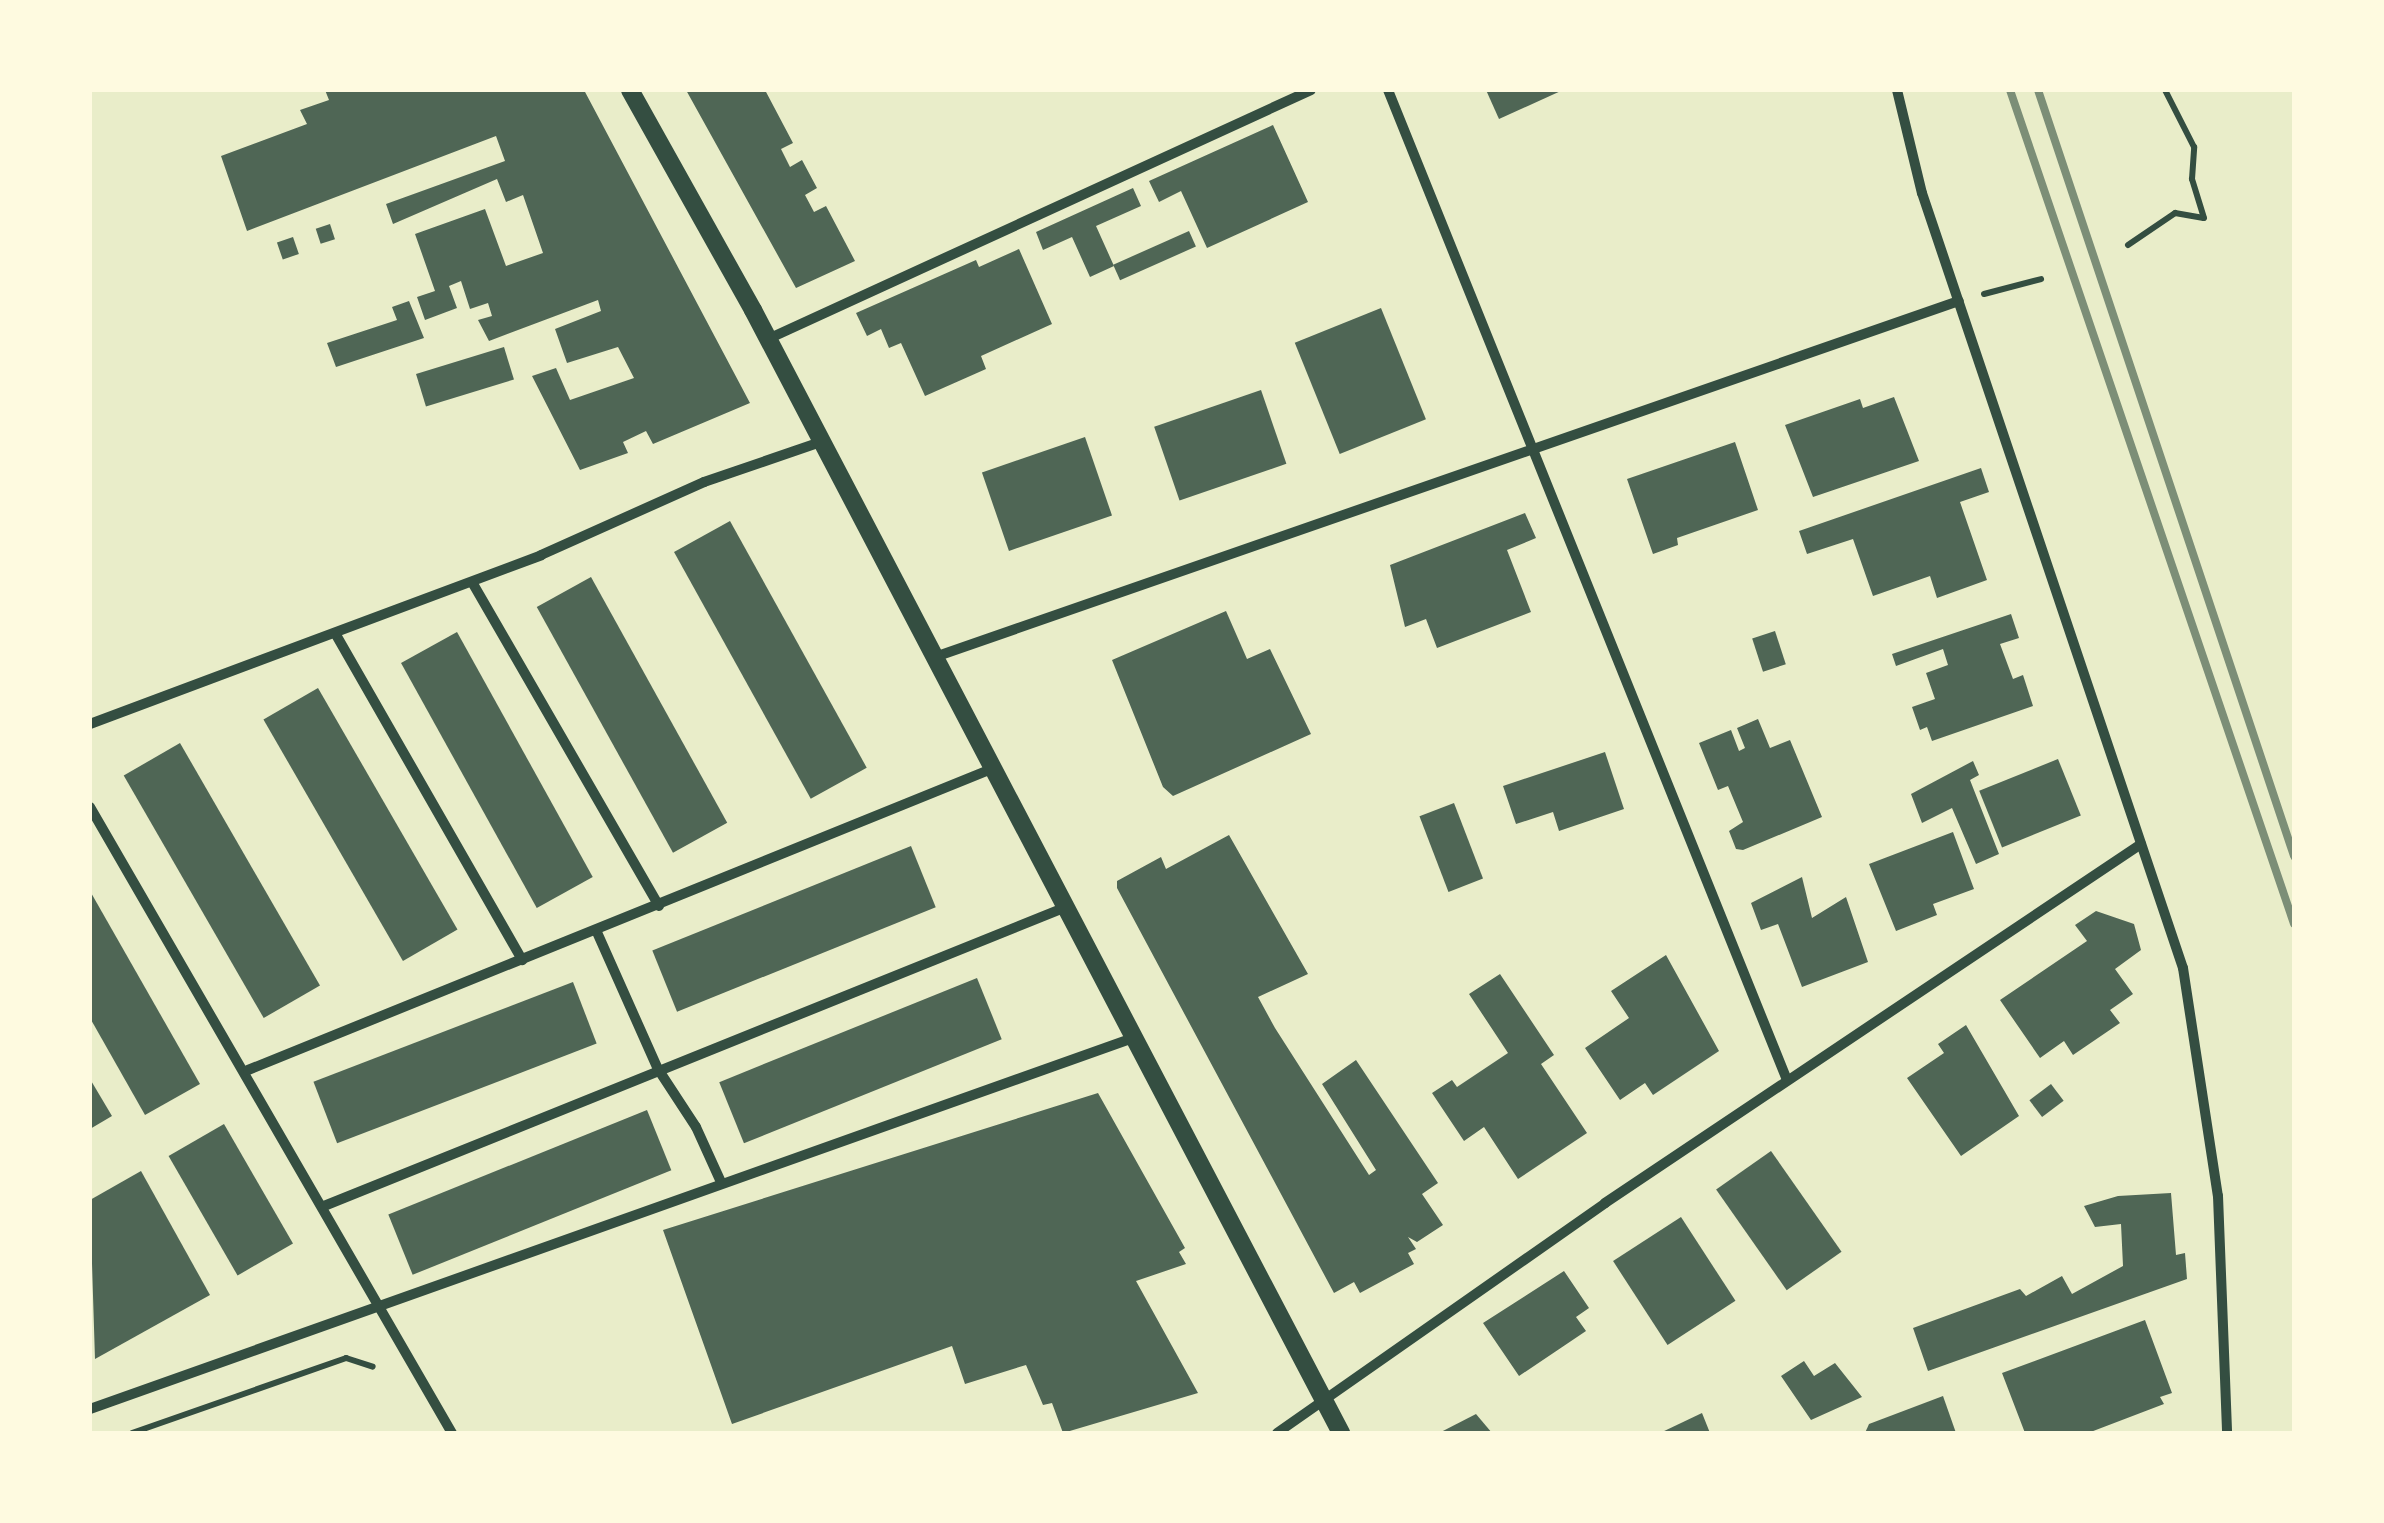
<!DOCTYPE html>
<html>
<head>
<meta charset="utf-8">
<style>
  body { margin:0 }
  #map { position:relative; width:2384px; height:1523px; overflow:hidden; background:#e9edc9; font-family:"IBM Plex Sans",sans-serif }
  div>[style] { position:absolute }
  .building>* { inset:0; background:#4f6655; transform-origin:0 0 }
  .path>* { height:6px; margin:-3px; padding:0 3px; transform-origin:3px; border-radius:3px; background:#344e41 }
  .minor>* { height:10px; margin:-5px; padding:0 5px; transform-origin:5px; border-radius:5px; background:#344e41 }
  .tertiary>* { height:18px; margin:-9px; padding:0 9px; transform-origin:9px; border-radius:9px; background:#344e41 }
  .rail>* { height:8px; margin:-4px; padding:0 4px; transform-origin:4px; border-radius:4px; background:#7c8e77 }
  span { translate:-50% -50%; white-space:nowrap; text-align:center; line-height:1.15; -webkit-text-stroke:10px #fefae0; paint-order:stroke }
  .frame { position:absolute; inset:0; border:92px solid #fefae0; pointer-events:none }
</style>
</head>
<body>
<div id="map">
  <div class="building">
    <i style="clip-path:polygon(325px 90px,584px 90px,750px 403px,653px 444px,646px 431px,623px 442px,628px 453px,580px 470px,532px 376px,556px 368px,570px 400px,634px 378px,618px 347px,567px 363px,555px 329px,601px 311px,598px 300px,489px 341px,478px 320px,492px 316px,488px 303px,470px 309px,461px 281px,449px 286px,457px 308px,425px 320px,417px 297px,435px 291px,415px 234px,485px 209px,506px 266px,543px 253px,523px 195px,506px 202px,497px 179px,393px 224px,386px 204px,505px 161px,496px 136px,247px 231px,221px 156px,307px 124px,300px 110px,329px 100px)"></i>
    <i style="clip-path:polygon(686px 90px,765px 90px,793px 143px,781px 149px,790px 167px,802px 160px,817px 188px,805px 195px,814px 212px,826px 206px,855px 261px,796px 288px)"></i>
    <i style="clip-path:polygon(1486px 90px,1563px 90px,1499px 119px)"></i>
    <i style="clip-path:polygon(1273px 125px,1308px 202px,1207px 248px,1181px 191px,1159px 202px,1149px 181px)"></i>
    <i style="clip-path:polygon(1133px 188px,1141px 206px,1096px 226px,1114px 266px,1090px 277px,1072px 237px,1043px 250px,1036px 232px)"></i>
    <i style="left:330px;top:224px;width:16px;height:15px;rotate:72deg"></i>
    <i style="left:1189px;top:231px;width:17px;height:83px;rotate:66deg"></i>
    <i style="left:293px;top:237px;width:18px;height:17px;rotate:71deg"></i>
    <i style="clip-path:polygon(1019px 249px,1052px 324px,981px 356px,986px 369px,925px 396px,901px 343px,889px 348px,881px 329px,867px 336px,856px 313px,976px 260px,979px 267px)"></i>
    <i style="clip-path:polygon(409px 301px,424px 338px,336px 367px,327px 343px,397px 320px,392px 307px)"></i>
    <i style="left:1381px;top:308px;width:120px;height:93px;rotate:68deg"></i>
    <i style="left:504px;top:347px;width:34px;height:92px;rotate:73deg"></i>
    <i style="left:1261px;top:390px;width:78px;height:113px;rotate:71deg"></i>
    <i style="clip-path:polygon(1894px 397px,1919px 461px,1813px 497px,1785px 425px,1860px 399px,1863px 408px)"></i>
    <i style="left:1085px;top:437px;width:83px;height:109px;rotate:71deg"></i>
    <i style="clip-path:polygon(1735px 442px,1758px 510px,1677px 538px,1678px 545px,1653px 554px,1627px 479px)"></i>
    <i style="clip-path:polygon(1981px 468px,1989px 492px,1960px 502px,1987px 580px,1937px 598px,1930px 576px,1873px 596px,1853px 539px,1807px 554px,1799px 531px)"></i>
    <i style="clip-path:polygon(1525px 513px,1536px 538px,1507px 550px,1531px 612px,1437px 648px,1426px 619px,1405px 627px,1390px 565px)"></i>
    <i style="left:730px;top:521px;width:282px;height:64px;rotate:61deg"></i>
    <i style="left:591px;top:577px;width:281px;height:62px;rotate:61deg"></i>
    <i style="clip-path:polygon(1226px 611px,1247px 659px,1270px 649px,1311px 734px,1173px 796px,1163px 787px,1112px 660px)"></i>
    <i style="clip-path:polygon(2011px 614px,2019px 638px,2000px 644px,2013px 679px,2023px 675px,2033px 706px,1932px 741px,1927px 727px,1920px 730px,1912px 707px,1935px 699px,1926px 673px,1948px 665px,1943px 649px,1896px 666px,1892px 654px)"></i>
    <i style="left:1775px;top:631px;width:35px;height:24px;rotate:72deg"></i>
    <i style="left:457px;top:632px;width:280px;height:64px;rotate:61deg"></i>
    <i style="left:318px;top:688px;width:279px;height:63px;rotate:60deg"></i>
    <i style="clip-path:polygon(1758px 719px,1770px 748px,1790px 740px,1822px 817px,1743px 850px,1736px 849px,1729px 831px,1743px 822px,1728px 786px,1718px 790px,1699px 743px,1731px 730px,1739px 751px,1745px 748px,1737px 728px)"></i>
    <i style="left:180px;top:743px;width:280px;height:65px;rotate:60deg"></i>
    <i style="clip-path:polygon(1605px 752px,1624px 809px,1559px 831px,1553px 812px,1516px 824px,1503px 786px)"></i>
    <i style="left:2058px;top:759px;width:61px;height:85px;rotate:68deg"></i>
    <i style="clip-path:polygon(1973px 761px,1979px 775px,1970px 780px,1999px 854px,1976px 864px,1952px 808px,1922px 823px,1911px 794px)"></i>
    <i style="left:1454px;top:803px;width:81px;height:37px;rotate:69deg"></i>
    <i style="clip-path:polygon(1953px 832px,1974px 889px,1933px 904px,1937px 915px,1896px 931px,1869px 864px)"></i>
    <i style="clip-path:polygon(1229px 835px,1308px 974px,1258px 997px,1275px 1028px,1369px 1175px,1376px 1170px,1322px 1084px,1356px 1060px,1438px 1183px,1422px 1194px,1443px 1225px,1417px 1242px,1408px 1237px,1416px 1249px,1408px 1253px,1414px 1264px,1360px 1293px,1354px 1282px,1334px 1293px,1117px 888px,1117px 881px,1161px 857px,1166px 869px)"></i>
    <i style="left:911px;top:846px;width:66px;height:279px;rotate:68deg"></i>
    <i style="clip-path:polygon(1802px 877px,1812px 918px,1846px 897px,1868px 962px,1802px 987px,1778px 924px,1761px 930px,1751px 903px)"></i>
    <i style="clip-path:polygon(90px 891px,200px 1084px,145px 1115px,90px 1018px)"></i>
    <i style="clip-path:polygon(2096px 911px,2134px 924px,2141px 950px,2115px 969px,2133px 994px,2110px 1010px,2120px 1023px,2073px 1055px,2064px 1041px,2040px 1058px,2000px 1000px,2087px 941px,2075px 925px)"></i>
    <i style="clip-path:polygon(1666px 955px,1719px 1051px,1653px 1095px,1645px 1083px,1620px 1100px,1585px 1048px,1629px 1018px,1611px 991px)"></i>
    <i style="clip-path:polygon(1500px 974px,1554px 1055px,1541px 1064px,1587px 1133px,1518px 1179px,1484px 1127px,1464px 1141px,1432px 1093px,1452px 1080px,1457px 1087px,1508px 1053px,1469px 994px)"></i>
    <i style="left:977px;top:978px;width:66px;height:278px;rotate:68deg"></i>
    <i style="left:573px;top:982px;width:66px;height:278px;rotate:69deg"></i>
    <i style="clip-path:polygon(1966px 1025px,2019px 1116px,1961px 1156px,1907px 1078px,1944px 1053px,1938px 1044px)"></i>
    <i style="clip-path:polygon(90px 1079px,112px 1116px,90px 1129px)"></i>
    <i style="left:2051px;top:1084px;width:21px;height:27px;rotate:53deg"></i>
    <i style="clip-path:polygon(1098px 1093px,1185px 1248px,1179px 1252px,1186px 1264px,1136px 1281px,1198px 1393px,1063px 1433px,1052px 1403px,1043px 1405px,1026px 1365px,965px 1384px,952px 1346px,732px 1424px,663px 1230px)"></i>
    <i style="left:647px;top:1110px;width:65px;height:279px;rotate:68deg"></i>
    <i style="left:224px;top:1124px;width:138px;height:64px;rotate:60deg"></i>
    <i style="left:1771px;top:1151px;width:123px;height:67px;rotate:55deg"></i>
    <i style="clip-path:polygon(141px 1171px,210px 1295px,95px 1359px,90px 1200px)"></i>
    <i style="clip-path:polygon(2171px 1193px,2176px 1255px,2185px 1253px,2187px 1279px,1928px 1371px,1913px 1328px,2020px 1289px,2026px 1296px,2062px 1276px,2072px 1294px,2123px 1266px,2121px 1224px,2095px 1227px,2084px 1206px,2118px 1196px)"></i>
    <i style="left:1681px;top:1217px;width:100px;height:81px;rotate:57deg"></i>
    <i style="clip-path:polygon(1564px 1271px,1589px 1308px,1576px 1317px,1586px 1331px,1519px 1376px,1483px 1323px)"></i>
    <i style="clip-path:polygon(2145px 1320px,2172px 1393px,2160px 1397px,2164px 1404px,2088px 1433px,2025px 1433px,2002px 1373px)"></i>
    <i style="clip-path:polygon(1804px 1361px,1814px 1376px,1835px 1363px,1862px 1397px,1811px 1420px,1781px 1376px)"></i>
    <i style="clip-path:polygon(1943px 1396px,1956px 1433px,1865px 1433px,1869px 1424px)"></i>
    <i style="clip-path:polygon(1702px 1413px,1710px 1433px,1660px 1433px)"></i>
    <i style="clip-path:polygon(1476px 1414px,1492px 1433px,1439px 1433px)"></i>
  </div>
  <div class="path">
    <i style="left:2128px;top:245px;width:57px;rotate:-34.2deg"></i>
    <i style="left:2175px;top:213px;width:29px;rotate:10deg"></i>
    <i style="left:2204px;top:218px;width:41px;rotate:-107.1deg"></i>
    <i style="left:2192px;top:179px;width:32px;rotate:-86deg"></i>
    <i style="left:2194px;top:147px;width:64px;rotate:-117deg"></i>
    <i style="left:1984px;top:294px;width:59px;rotate:-14.7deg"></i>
    <i style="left:132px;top:1433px;width:227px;rotate:-19.3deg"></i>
    <i style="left:346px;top:1358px;width:28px;rotate:18deg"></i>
  </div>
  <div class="minor">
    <i style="left:1388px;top:90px;width:1067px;rotate:68.05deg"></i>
    <i style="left:1897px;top:90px;width:106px;rotate:76.4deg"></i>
    <i style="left:1922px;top:193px;width:818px;rotate:71.39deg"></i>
    <i style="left:2183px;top:968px;width:231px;rotate:81.3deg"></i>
    <i style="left:2218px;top:1196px;width:237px;rotate:87.8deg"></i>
    <i style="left:768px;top:339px;width:597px;rotate:-24.63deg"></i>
    <i style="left:472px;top:582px;width:374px;rotate:60deg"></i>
    <i style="left:335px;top:633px;width:377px;rotate:60.2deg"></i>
    <i style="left:932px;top:658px;width:1087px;rotate:-19.17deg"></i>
    <i style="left:90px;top:724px;width:482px;rotate:-20.5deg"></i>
    <i style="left:541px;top:555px;width:179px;rotate:-24.1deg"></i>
    <i style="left:704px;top:482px;width:124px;rotate:-18.9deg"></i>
    <i style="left:90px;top:807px;width:723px;rotate:59.96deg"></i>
    <i style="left:596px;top:930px;width:152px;rotate:66deg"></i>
    <i style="left:658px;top:1069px;width:69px;rotate:56.8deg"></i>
    <i style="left:696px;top:1127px;width:60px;rotate:65.6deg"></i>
    <i style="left:248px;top:1070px;width:799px;rotate:-22.04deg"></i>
    <i style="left:324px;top:1206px;width:795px;rotate:-21.95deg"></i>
    <i style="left:90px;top:1409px;width:1107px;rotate:-19.58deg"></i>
    <i style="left:1277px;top:1433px;width:401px;rotate:-35deg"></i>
    <i style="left:1605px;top:1203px;width:645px;rotate:-33.81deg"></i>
  </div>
  <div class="tertiary">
    <i style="left:630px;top:90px;width:252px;rotate:60.8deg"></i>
    <i style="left:753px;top:310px;width:1268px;rotate:62.36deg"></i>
  </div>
  <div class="rail">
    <i style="left:2010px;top:90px;width:881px;rotate:71.19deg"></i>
    <i style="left:2038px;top:90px;width:808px;rotate:71.52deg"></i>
  </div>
  <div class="frame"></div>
</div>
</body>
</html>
